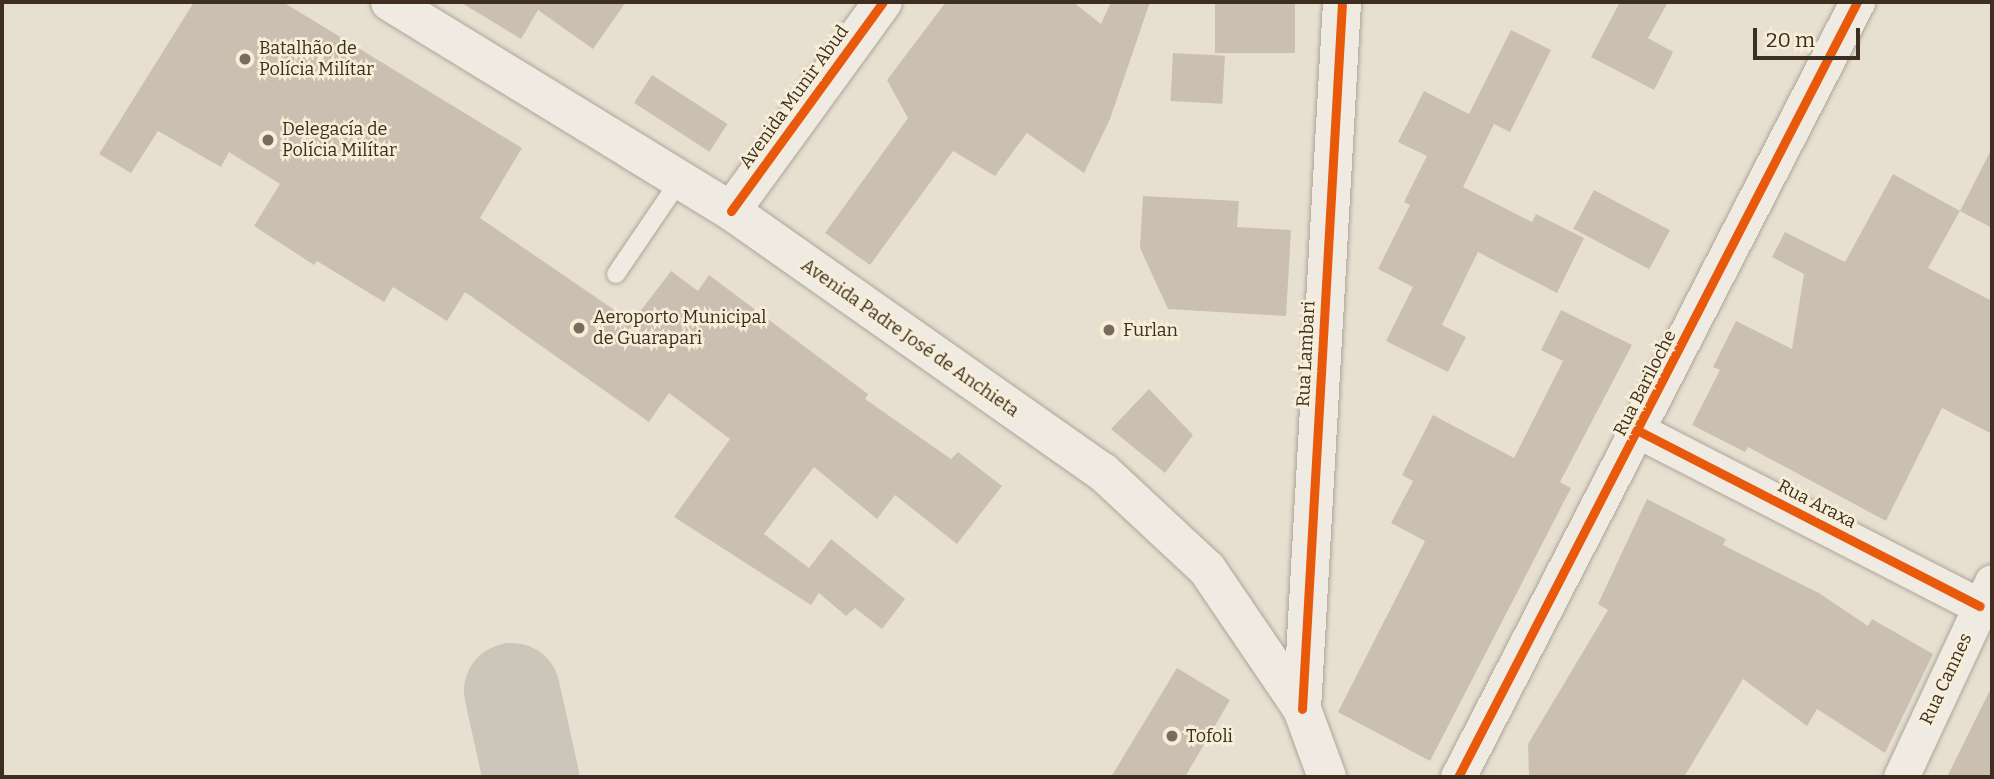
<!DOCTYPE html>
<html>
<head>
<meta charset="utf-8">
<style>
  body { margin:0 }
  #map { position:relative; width:1994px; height:779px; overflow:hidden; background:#e7e0d1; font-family:Bitter,serif }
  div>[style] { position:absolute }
  .taxiway>* { height:96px; margin:-48px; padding:0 48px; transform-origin:48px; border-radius:48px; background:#cbc5ba }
  .building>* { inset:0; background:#cbbfb2; transform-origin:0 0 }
  .roads { filter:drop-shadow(0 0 2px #ada599) drop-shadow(0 0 2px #ada599) }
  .service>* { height:18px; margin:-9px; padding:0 9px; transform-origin:9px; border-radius:9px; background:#efebe3 }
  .minor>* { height:35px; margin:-17.5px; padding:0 17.5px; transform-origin:17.5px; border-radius:17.5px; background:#efebe3 }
  .tertiary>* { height:38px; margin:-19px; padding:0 19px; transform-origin:19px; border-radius:19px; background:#efebe3 }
  .secondary>* { height:38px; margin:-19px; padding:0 19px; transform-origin:19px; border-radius:19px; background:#efebe3 }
  .cycleway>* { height:9px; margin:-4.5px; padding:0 4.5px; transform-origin:4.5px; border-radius:4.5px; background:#e8590c }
  .dots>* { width:19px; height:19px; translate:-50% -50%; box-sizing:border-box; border:4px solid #f7eed8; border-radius:50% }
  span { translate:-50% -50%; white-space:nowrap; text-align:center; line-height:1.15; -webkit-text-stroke:5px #f7eed8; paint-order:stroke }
  .poi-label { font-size:18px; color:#3d2e20 }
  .left { translate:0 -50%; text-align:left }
  .street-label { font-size:18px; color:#3d2e20 }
  .frame { position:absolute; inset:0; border:4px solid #3d2e20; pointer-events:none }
  .scale { position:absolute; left:1753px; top:28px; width:107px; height:32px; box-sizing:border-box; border:4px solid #3d2e20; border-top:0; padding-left:9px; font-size:21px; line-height:24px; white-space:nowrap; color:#3d2e20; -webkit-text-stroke:5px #f7eed8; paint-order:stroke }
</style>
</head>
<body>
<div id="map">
  <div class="taxiway">
    <i style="left:512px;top:691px;width:88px;rotate:77.5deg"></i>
  </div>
  <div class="building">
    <i style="clip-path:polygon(194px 2px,283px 2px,522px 148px,480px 218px,632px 322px,671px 271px,698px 291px,709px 275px,868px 394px,865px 399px,951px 459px,958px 452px,1002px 486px,957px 544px,895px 495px,877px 519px,814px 467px,764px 534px,809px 568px,831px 539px,905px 599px,882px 629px,855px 608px,846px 616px,819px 593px,811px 605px,674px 517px,730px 439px,669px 393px,649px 422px,465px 292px,447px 321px,393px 287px,384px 302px,317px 261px,314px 265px,254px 226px,280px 184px,229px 152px,221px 167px,158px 131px,131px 173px,99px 154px)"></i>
    <i style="clip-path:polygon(460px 2px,626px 2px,593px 49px,538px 10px,521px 39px)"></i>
    <i style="clip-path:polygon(946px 2px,1073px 2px,1101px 24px,1111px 2px,1150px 2px,1110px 119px,1084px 173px,1027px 133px,995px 176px,953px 151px,870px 265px,825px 233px,908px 118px,887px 80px)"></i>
    <i style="left:1215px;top:2px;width:80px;height:51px"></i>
    <i style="clip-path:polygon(1620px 2px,1668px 2px,1648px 38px,1673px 52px,1654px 90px,1591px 57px)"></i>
    <i style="clip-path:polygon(1511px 30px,1551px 50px,1510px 132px,1494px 124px,1463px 187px,1532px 222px,1536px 214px,1584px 238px,1557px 293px,1478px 252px,1442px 325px,1466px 337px,1448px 372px,1386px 341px,1413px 287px,1378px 269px,1410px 205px,1404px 202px,1427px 156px,1398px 142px,1424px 91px,1469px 114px)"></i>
    <i style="left:1173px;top:53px;width:52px;height:48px;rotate:3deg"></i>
    <i style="left:652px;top:75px;width:90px;height:33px;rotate:33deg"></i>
    <i style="clip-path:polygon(1992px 148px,1992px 228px,1960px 211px)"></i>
    <i style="clip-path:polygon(1893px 174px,1960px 211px,1928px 268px,1992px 301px,1992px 434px,1942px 408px,1886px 521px,1748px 447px,1745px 452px,1692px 425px,1720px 370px,1713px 367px,1736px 321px,1792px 349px,1804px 274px,1772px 257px,1785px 232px,1845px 262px)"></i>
    <i style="left:1594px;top:190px;width:86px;height:44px;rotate:28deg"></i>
    <i style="clip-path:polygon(1143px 196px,1239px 201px,1237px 227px,1291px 230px,1286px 316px,1168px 309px,1140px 248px)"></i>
    <i style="clip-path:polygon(1561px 310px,1632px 345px,1560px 482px,1571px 488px,1430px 761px,1338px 712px,1425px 541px,1391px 523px,1413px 481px,1402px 475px,1433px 415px,1514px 458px,1563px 361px,1541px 350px)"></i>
    <i style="clip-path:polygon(1149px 389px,1193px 435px,1165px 473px,1111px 429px)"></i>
    <i style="clip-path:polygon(1647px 499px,1726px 539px,1723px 545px,1819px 593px,1868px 626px,1872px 619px,1933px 654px,1885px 753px,1817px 709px,1807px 726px,1743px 679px,1684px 777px,1529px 777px,1528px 744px,1608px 610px,1598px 604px)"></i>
    <i style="clip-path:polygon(1177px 668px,1230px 700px,1185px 777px,1111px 777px)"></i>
    <i style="clip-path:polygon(1992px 686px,1992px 777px,1947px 777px)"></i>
  </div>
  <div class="roads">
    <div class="service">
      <i style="left:616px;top:274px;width:114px;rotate:-55.8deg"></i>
    </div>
    <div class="minor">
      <i style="left:1639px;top:431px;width:383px;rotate:27.2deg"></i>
      <i style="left:1458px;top:777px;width:872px;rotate:-62.76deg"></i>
      <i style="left:1901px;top:777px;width:215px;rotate:-65deg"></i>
    </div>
    <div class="tertiary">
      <i style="left:731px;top:211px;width:258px;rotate:-54deg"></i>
      <i style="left:1302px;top:709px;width:708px;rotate:-86.76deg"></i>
    </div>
    <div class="secondary">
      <i style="left:390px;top:2px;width:400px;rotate:31.5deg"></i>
      <i style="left:731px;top:211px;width:454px;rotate:35.1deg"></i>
      <i style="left:1103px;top:472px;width:142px;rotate:43deg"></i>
      <i style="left:1207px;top:569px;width:169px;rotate:55.8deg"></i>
      <i style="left:1302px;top:709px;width:72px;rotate:69.8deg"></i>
    </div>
  </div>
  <div class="cycleway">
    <i style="left:731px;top:211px;width:258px;rotate:-54deg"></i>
    <i style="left:1639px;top:431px;width:383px;rotate:27.2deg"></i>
    <i style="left:1302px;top:709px;width:708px;rotate:-86.76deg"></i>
    <i style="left:1458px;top:777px;width:872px;rotate:-62.76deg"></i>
  </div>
  <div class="dots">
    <i style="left:245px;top:59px;background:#786c5e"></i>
    <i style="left:268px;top:140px;background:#786c5e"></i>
    <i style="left:579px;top:328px;background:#786c5e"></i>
    <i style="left:1109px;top:330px;background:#786c5e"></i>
    <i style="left:1172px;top:736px;background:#786c5e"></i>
  </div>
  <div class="poi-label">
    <span class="left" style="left:259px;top:59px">Batalhão de<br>Polícia Milítar</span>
    <span class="left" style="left:282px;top:140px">Delegacía de<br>Polícia Milítar</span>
    <span class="left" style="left:593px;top:328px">Aeroporto Municipal<br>de Guarapari</span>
    <span class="left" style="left:1123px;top:330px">Furlan</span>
    <span class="left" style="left:1186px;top:736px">Tofoli</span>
  </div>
  <div class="street-label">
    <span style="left:794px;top:97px;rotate:-54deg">Avenida Munir Abud</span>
    <span style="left:910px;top:338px;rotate:35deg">Avenida Padre José de Anchieta</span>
    <span style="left:1306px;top:354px;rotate:-87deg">Rua Lambari</span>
    <span style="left:1645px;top:383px;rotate:-63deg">Rua Bariloche</span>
    <span style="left:1817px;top:504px;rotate:27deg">Rua Araxa</span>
    <span style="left:1946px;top:679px;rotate:-65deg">Rua Cannes</span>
  </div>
  <div class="frame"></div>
  <div class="scale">20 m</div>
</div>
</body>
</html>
